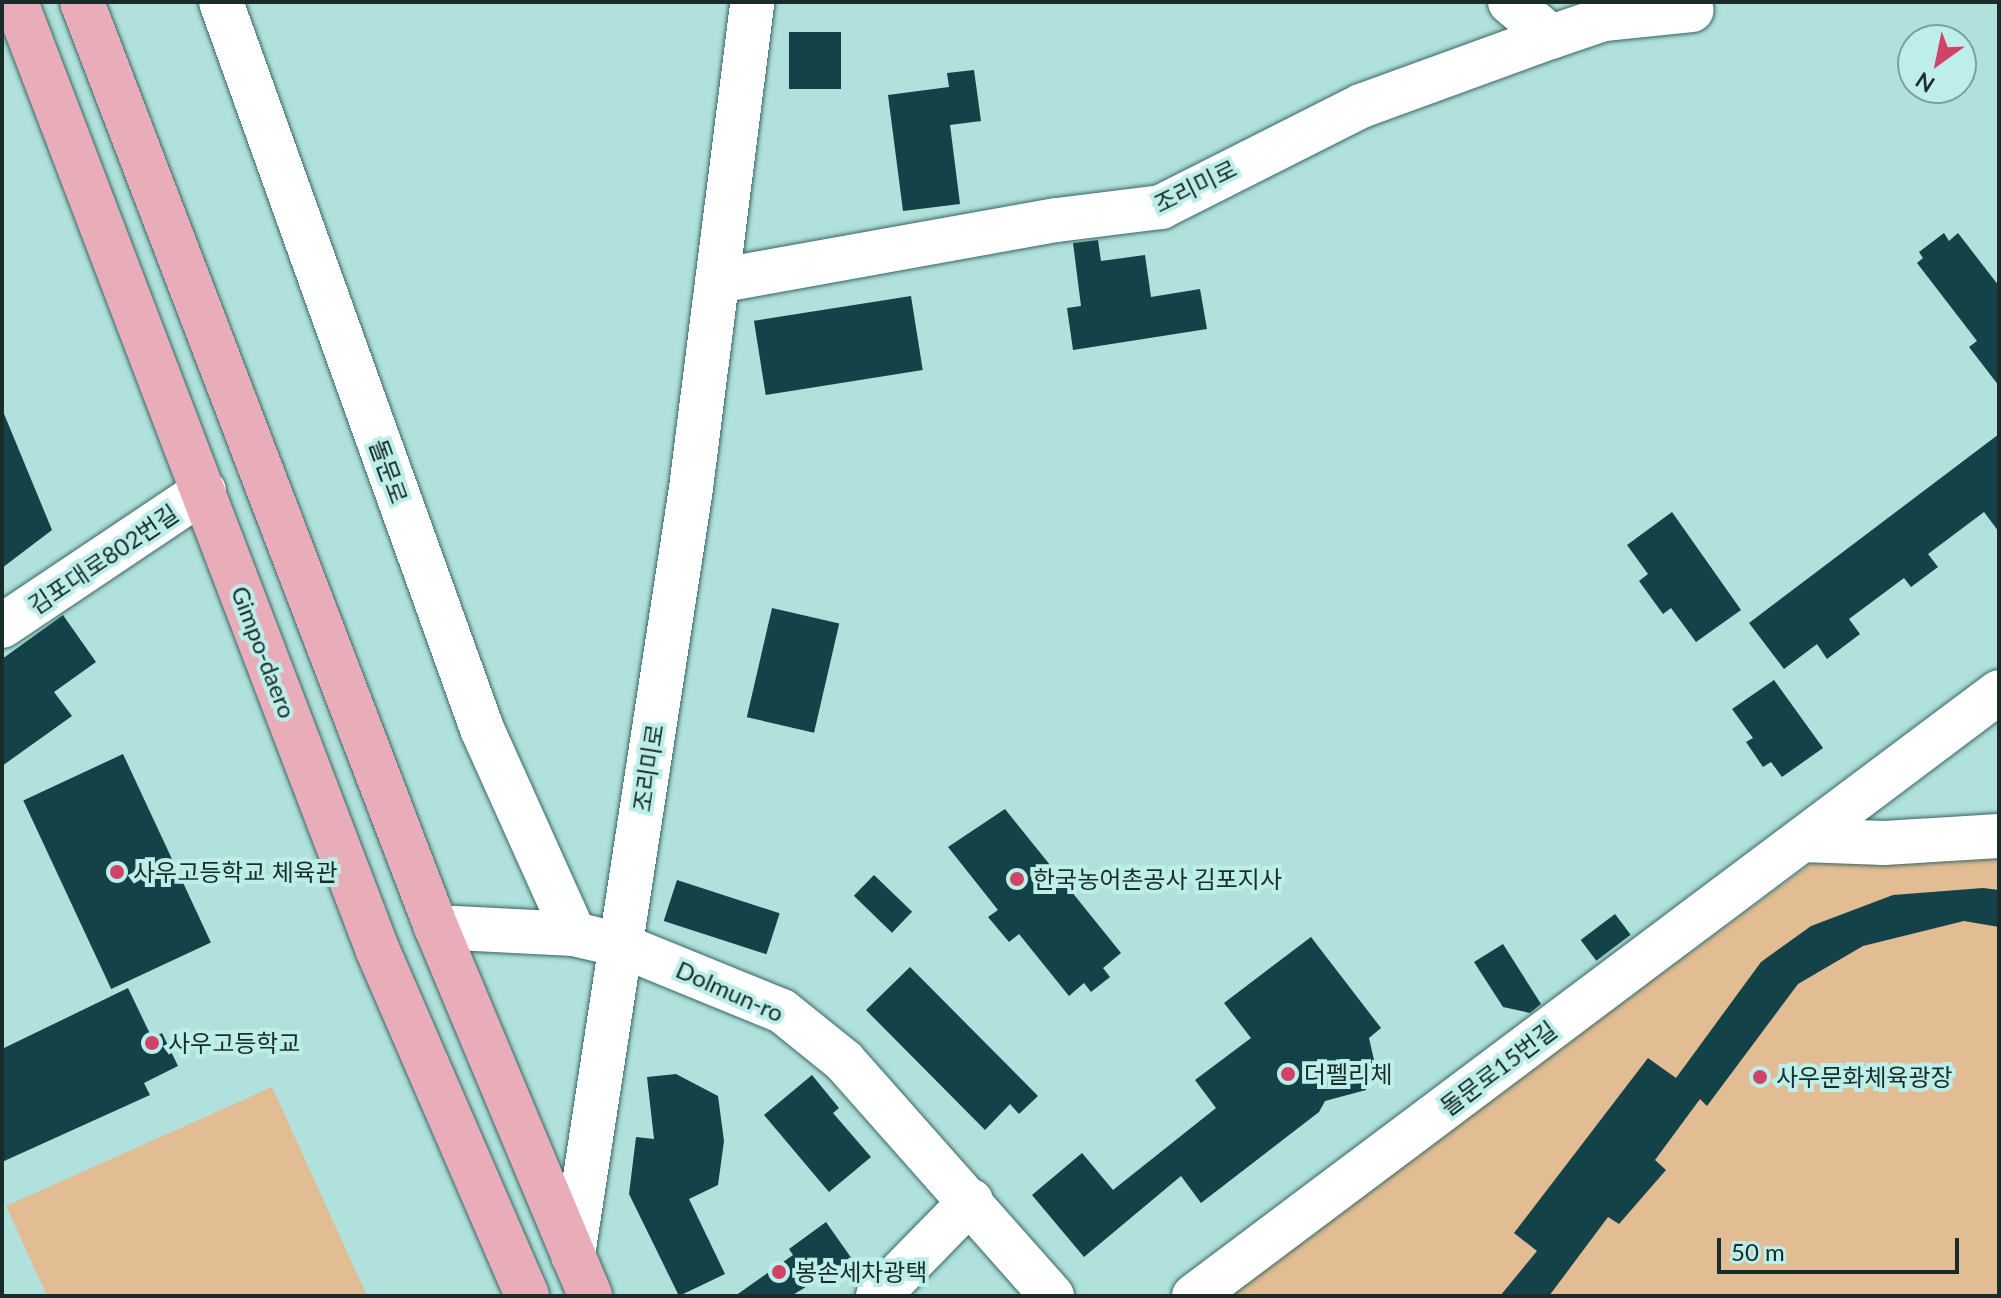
<!DOCTYPE html>
<html>
<head>
<meta charset="utf-8">
<style>
  body { margin:0 }
  #map { position:relative; width:2001px; height:1298px; overflow:hidden; background:#b0e1dc; font-family:Lato,"Noto Sans KR",sans-serif }
  div>[style] { position:absolute }
  .green>* { inset:0; background:#e2bc92 }
  .building>* { inset:0; background:#134249; transform-origin:0 0 }
  .roads { filter:drop-shadow(0 0 2px #396663) drop-shadow(0 0 2px #396663) }
  .minor>* { height:44px; margin:-22px; padding:0 22px; transform-origin:22px; border-radius:22px; background:#fff }
  .major>* { height:44px; margin:-22px; padding:0 22px; transform-origin:22px; border-radius:22px; background:#e8adb8 }
  .dots>* { width:22px; height:22px; translate:-50% -50%; box-sizing:border-box; border:4px solid #bdeee9; border-radius:50% }
  span { translate:-50% -50%; white-space:nowrap; text-align:center; line-height:1.15; -webkit-text-stroke:8px #bdeee9; paint-order:stroke }
  .street-label { font-size:24px; color:#192c2a }
  .poi-label { font-size:24px; color:#192c2a }
  .left { translate:0 -50%; text-align:left }
  .frame { position:absolute; inset:0; border:4px solid #192c2a; pointer-events:none }
  .north { position:absolute; left:1897px; top:24px; width:80px; height:80px; box-sizing:border-box; background:#bdeee9; border:2px solid #7ba09d; border-radius:50%; rotate:213deg; font-size:22px; font-weight:700; line-height:32px; text-align:center; color:#192c2a }
  .north::after { content:''; display:block; margin:auto; width:28px; height:36px; background:#d14267; clip-path:polygon(50% 0,100% 100%,50% 72%,0 100%) }
  .scale { position:absolute; left:1717px; top:1238px; width:242px; height:36px; box-sizing:border-box; border:4px solid #192c2a; border-top:0; padding-left:10px; font-size:24px; line-height:28px; white-space:nowrap; color:#192c2a; -webkit-text-stroke:6px #bdeee9; paint-order:stroke }
</style>
</head>
<body>
<div id="map">
  <div class="green">
    <i style="clip-path:polygon(1999px 847px,1999px 1296px,1224px 1296px,1817px 859px)"></i>
    <i style="clip-path:polygon(272px 1087px,367px 1296px,47px 1296px,6px 1206px)"></i>
  </div>
  <div class="building">
    <i style="left:789px;top:32px;width:52px;height:57px"></i>
    <i style="clip-path:polygon(974px 70px,981px 121px,950px 125px,960px 204px,903px 211px,888px 95px,949px 87px,947px 73px)"></i>
    <i style="clip-path:polygon(1944px 233px,1949px 241px,1958px 233px,1999px 286px,1999px 386px,1969px 347px,1977px 341px,1917px 263px,1923px 258px,1919px 252px)"></i>
    <i style="clip-path:polygon(1098px 240px,1101px 261px,1145px 255px,1151px 297px,1200px 289px,1207px 329px,1073px 350px,1067px 308px,1081px 306px,1073px 243px)"></i>
    <i style="left:911px;top:296px;width:75px;height:159px;rotate:81deg"></i>
    <i style="clip-path:polygon(2px 409px,52px 530px,2px 568px)"></i>
    <i style="clip-path:polygon(1999px 434px,1999px 532px,1984px 512px,1928px 554px,1938px 567px,1911px 587px,1904px 578px,1849px 619px,1860px 634px,1827px 659px,1817px 644px,1784px 669px,1749px 623px)"></i>
    <i style="clip-path:polygon(1672px 512px,1741px 610px,1696px 642px,1671px 608px,1663px 614px,1639px 581px,1648px 574px,1627px 545px)"></i>
    <i style="left:772px;top:608px;width:69px;height:112px;rotate:13deg"></i>
    <i style="clip-path:polygon(63px 615px,96px 662px,54px 692px,72px 716px,2px 766px,2px 659px)"></i>
    <i style="clip-path:polygon(1774px 680px,1823px 748px,1782px 777px,1771px 762px,1763px 767px,1746px 742px,1753px 738px,1732px 709px)"></i>
    <i style="left:123px;top:754px;width:208px;height:110px;rotate:65deg"></i>
    <i style="clip-path:polygon(1005px 809px,1121px 953px,1103px 968px,1110px 977px,1091px 992px,1084px 983px,1069px 996px,1019px 934px,1009px 942px,988px 917px,998px 910px,948px 847px)"></i>
    <i style="left:874px;top:875px;width:53px;height:29px;rotate:44deg"></i>
    <i style="left:677px;top:880px;width:108px;height:43px;rotate:18deg"></i>
    <i style="clip-path:polygon(1983px 888px,1999px 890px,1999px 927px,1964px 921px,1863px 946px,1798px 984px,1707px 1106px,1700px 1099px,1655px 1160px,1666px 1170px,1619px 1224px,1608px 1217px,1549px 1296px,1500px 1296px,1537px 1251px,1514px 1233px,1648px 1058px,1676px 1078px,1761px 962px,1811px 926px,1893px 895px)"></i>
    <i style="left:1615px;top:914px;width:26px;height:43px;rotate:53deg"></i>
    <i style="clip-path:polygon(1311px 937px,1381px 1028px,1369px 1038px,1376px 1069px,1366px 1090px,1325px 1101px,1319px 1112px,1201px 1203px,1181px 1176px,1084px 1257px,1032px 1195px,1082px 1153px,1113px 1190px,1216px 1108px,1195px 1080px,1251px 1038px,1224px 1003px)"></i>
    <i style="clip-path:polygon(1503px 944px,1541px 1004px,1530px 1013px,1503px 1007px,1474px 962px)"></i>
    <i style="clip-path:polygon(910px 967px,1038px 1096px,1019px 1114px,1010px 1104px,985px 1130px,866px 1010px)"></i>
    <i style="clip-path:polygon(128px 988px,152px 1038px,162px 1033px,178px 1066px,144px 1083px,150px 1095px,2px 1162px,2px 1049px)"></i>
    <i style="clip-path:polygon(676px 1074px,718px 1096px,724px 1141px,718px 1185px,689px 1199px,725px 1274px,679px 1296px,629px 1194px,636px 1137px,654px 1139px,647px 1077px)"></i>
    <i style="clip-path:polygon(812px 1075px,839px 1108px,833px 1113px,871px 1157px,829px 1192px,764px 1115px)"></i>
    <i style="clip-path:polygon(826px 1222px,852px 1259px,791px 1296px,735px 1296px,793px 1255px,789px 1249px)"></i>
  </div>
  <div class="roads">
    <div class="minor">
      <i style="left:221px;top:2px;width:772px;rotate:70.25deg"></i>
      <i style="left:482px;top:729px;width:225px;rotate:65.8deg"></i>
      <i style="left:1551px;top:37px;width:56px;rotate:-18.8deg"></i>
      <i style="left:1604px;top:19px;width:88px;rotate:-5.8deg"></i>
      <i style="left:717px;top:281px;width:345px;rotate:-10.2deg"></i>
      <i style="left:1057px;top:220px;width:105px;rotate:-7.1deg"></i>
      <i style="left:1161px;top:207px;width:224px;rotate:-26.8deg"></i>
      <i style="left:1361px;top:106px;width:202px;rotate:-20deg"></i>
      <i style="left:1551px;top:37px;width:54px;rotate:-139.5deg"></i>
      <i style="left:2px;top:626px;width:243px;rotate:-33.8deg"></i>
      <i style="left:1802px;top:840px;width:82px;rotate:2.1deg"></i>
      <i style="left:1884px;top:843px;width:115px;rotate:-3.5deg"></i>
      <i style="left:436px;top:927px;width:138px;rotate:2.9deg"></i>
      <i style="left:574px;top:934px;width:47px;rotate:13.4deg"></i>
      <i style="left:620px;top:945px;width:175px;rotate:22.2deg"></i>
      <i style="left:782px;top:1011px;width:80px;rotate:38.9deg"></i>
      <i style="left:844px;top:1061px;width:314px;rotate:48.5deg"></i>
      <i style="left:573px;top:1255px;width:776px;rotate:-81.25deg"></i>
      <i style="left:691px;top:488px;width:490px;rotate:-82.8deg"></i>
      <i style="left:878px;top:1296px;width:133px;rotate:-45.6deg"></i>
      <i style="left:1194px;top:1296px;width:1006px;rotate:-36.88deg"></i>
    </div>
    <div class="major">
      <i style="left:16px;top:2px;width:1016px;rotate:69.12deg"></i>
      <i style="left:378px;top:951px;width:376px;rotate:66.6deg"></i>
      <i style="left:82px;top:2px;width:990px;rotate:69.06deg"></i>
      <i style="left:436px;top:927px;width:400px;rotate:67.3deg"></i>
    </div>
  </div>
  <div class="dots">
    <i style="left:117px;top:872px;background:#d14267"></i>
    <i style="left:1017px;top:879px;background:#d14267"></i>
    <i style="left:152px;top:1043px;background:#d14267"></i>
    <i style="left:1288px;top:1074px;background:#d14267"></i>
    <i style="left:1760px;top:1077px;background:#d14267"></i>
    <i style="left:779px;top:1272px;background:#d14267"></i>
  </div>
  <div class="street-label">
    <span style="left:1195px;top:186px;rotate:-26deg">조리미로</span>
    <span style="left:389px;top:471px;rotate:70deg">돌문로</span>
    <span style="left:103px;top:559px;rotate:-34deg">김포대로802번길</span>
    <span style="left:264px;top:652px;rotate:69deg">Gimpo-daero</span>
    <span style="left:648px;top:768px;rotate:-81deg">조리미로</span>
    <span style="left:730px;top:991px;rotate:24deg">Dolmun-ro</span>
    <span style="left:1498px;top:1068px;rotate:-37deg">돌문로15번길</span>
  </div>
  <div class="poi-label">
    <span class="left" style="left:133px;top:872px">사우고등학교 체육관</span>
    <span class="left" style="left:1033px;top:879px">한국농어촌공사 김포지사</span>
    <span class="left" style="left:168px;top:1043px">사우고등학교</span>
    <span class="left" style="left:1304px;top:1074px">더펠리체</span>
    <span class="left" style="left:1776px;top:1077px">사우문화체육광장</span>
    <span class="left" style="left:795px;top:1272px">봉손세차광택</span>
  </div>
  <div class="frame"></div>
  <div class="north">N</div>
  <div class="scale">50 m</div>
</div>
</body>
</html>
